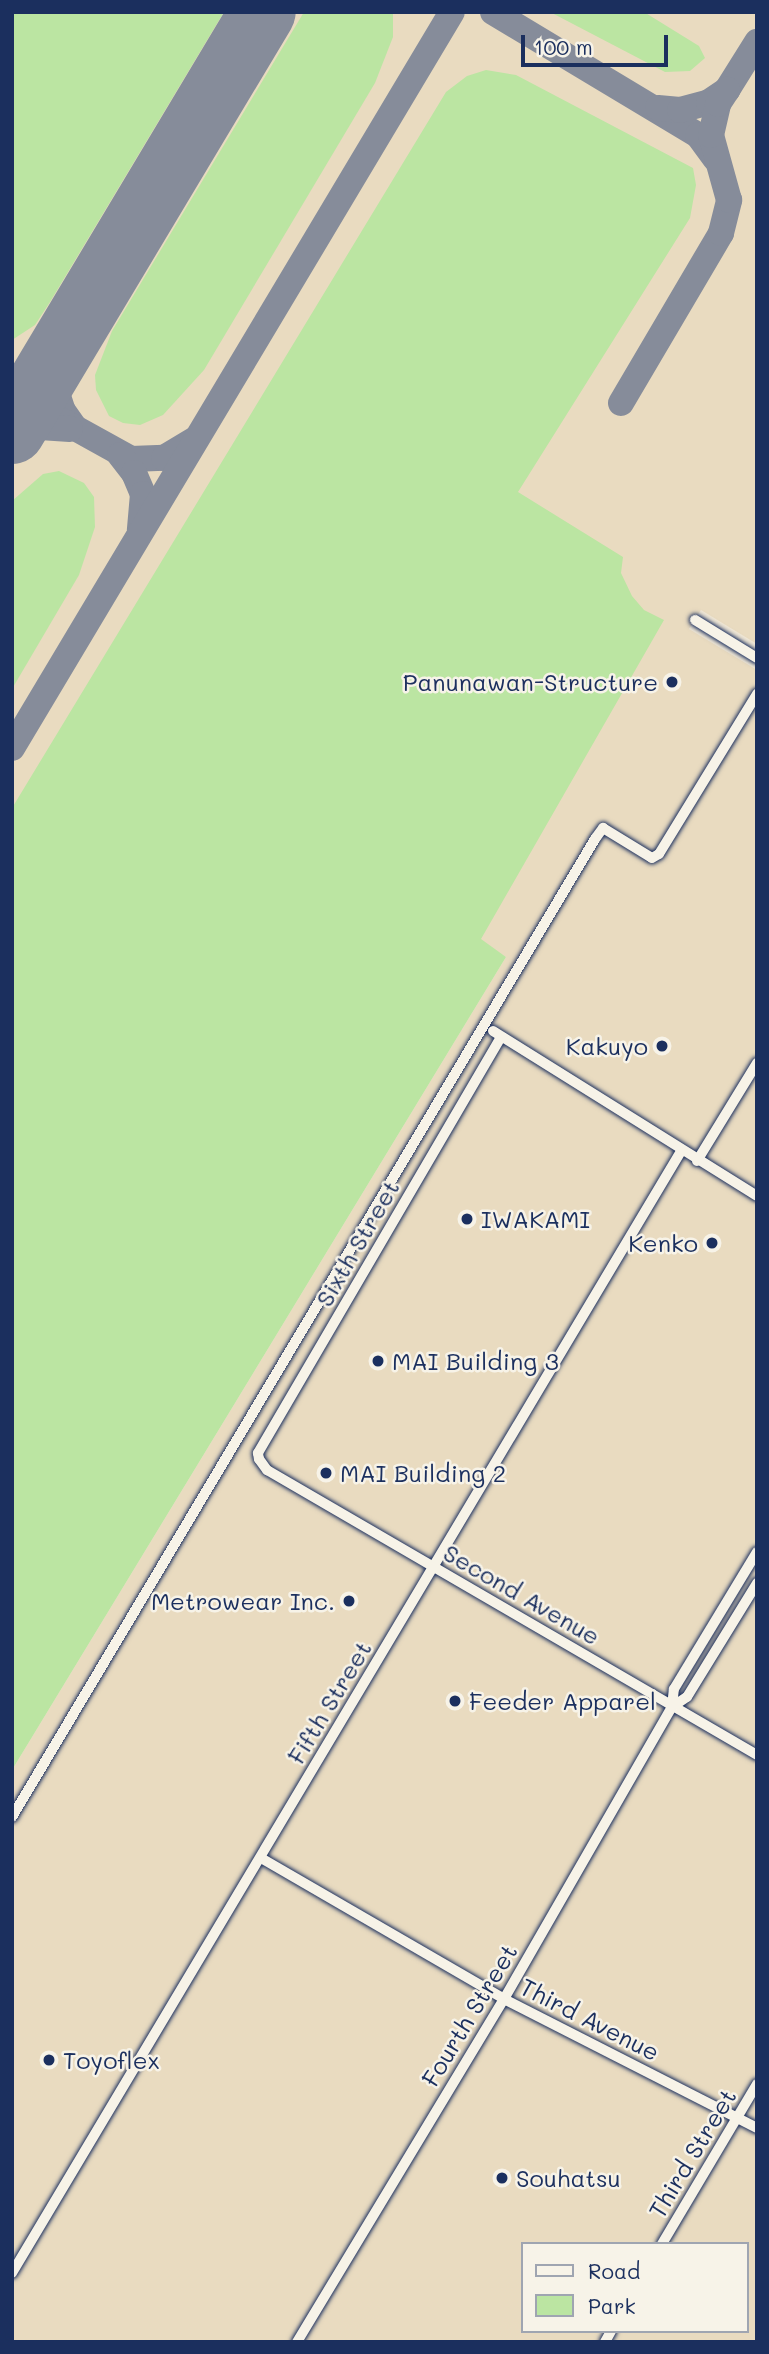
<!DOCTYPE html>
<html>
<head>
<meta charset="utf-8">
<style>
  body { margin:0 }
  #map { position:relative; width:769px; height:2354px; overflow:hidden; background:#f1e8d6; font-family:Mali,sans-serif }
  div>[style] { position:absolute }
  .built>* { inset:0; background:#e9dbc0 }
  .green>* { inset:0; background:#bbe5a2 }
  .taxiway>* { height:26px; margin:-13px; padding:0 13px; transform-origin:13px; border-radius:13px; background:#868c9a }
  .runway>* { height:66px; margin:-33px; padding:0 33px; transform-origin:33px; border-radius:33px; background:#868c9a }
  .roads { filter:drop-shadow(0 0 2px #1b2f5e) drop-shadow(0 0 2px #1b2f5e) }
  .minor>* { height:10px; margin:-5px; padding:0 5px; transform-origin:5px; border-radius:5px; background:#f7f3e8 }
  .dots>* { width:19px; height:19px; translate:-50% -50%; box-sizing:border-box; border:4px solid #f7f3e8; border-radius:50% }
  span { translate:-50% -50%; white-space:nowrap; text-align:center; line-height:1.15; -webkit-text-stroke:5px #f7f3e8; paint-order:stroke }
  .poi-label { font-size:24px; color:#1b2f5e }
  .right { translate:-100% -50%; text-align:right }
  .left { translate:0 -50%; text-align:left }
  .street-label { font-size:24px; color:#1b2f5e }
  .frame { position:absolute; inset:0; border:14px solid #1b2f5e; pointer-events:none }
  .legend { position:absolute; left:521px; top:2242px; width:228px; height:91px; box-sizing:border-box; background:#f7f3e8; border:2px solid #9fa5b1; margin:0; padding:9px 12px; list-style:none; font-size:21px; color:#1b2f5e }
  .legend li { display:flex; align-items:center; gap:14px; height:35px }
  .legend b { width:35px; border:2px solid #9fa5b1 }
  .scale { position:absolute; left:521px; top:35px; width:147px; height:32px; box-sizing:border-box; border:4px solid #1b2f5e; border-top:0; padding-left:9px; font-size:21px; line-height:24px; white-space:nowrap; color:#1b2f5e; -webkit-text-stroke:5px #f7f3e8; paint-order:stroke }
</style>
</head>
<body>
<div id="map">
  <div class="built">
    <i style="clip-path:polygon(evenodd,12px 12px,757px 12px,757px 644px,701px 610px,689px 629px,757px 670px,757px 2342px,12px 2342px,12px 1770px,506px 957px,490px 947px,12px 1751px,12px 12px,522px 2244px,746px 2244px,746px 2331px,522px 2331px,522px 2244px)"></i>
  </div>
  <div class="green">
    <i style="clip-path:polygon(12px 12px,224px 12px,50px 302px,35px 325px,12px 340px)"></i>
    <i style="clip-path:polygon(304px 12px,393px 12px,393px 37px,375px 83px,204px 370px,163px 415px,140px 425px,123px 423px,109px 416px,96px 390px,95px 375px,112px 331px)"></i>
    <i style="clip-path:polygon(550px 12px,644px 12px,699px 46px,705px 58px,690px 71px,665px 72px)"></i>
    <i style="clip-path:polygon(486px 70px,516px 75px,693px 168px,696px 185px,690px 218px,518px 492px,623px 557px,621px 573px,632px 596px,644px 610px,664px 620px,481px 939px,506px 957px,12px 1770px,12px 808px,446px 92px,467px 76px)"></i>
    <i style="clip-path:polygon(59px 471px,84px 483px,94px 497px,95px 527px,79px 575px,12px 689px,12px 501px,43px 474px)"></i>
  </div>
  <div class="taxiway">
    <i style="left:493px;top:12px;width:239px;rotate:31deg"></i>
    <i style="left:698px;top:135px;width:29px;rotate:54deg"></i>
    <i style="left:658px;top:108px;width:22px;rotate:5deg"></i>
    <i style="left:680px;top:110px;width:30px;rotate:-15deg"></i>
    <i style="left:709px;top:102px;width:22px;rotate:-34deg"></i>
    <i style="left:727px;top:90px;width:57px;rotate:-58deg"></i>
    <i style="left:60px;top:351px;width:36px;rotate:98deg"></i>
    <i style="left:55px;top:387px;width:25px;rotate:72deg"></i>
    <i style="left:63px;top:411px;width:19px;rotate:55deg"></i>
    <i style="left:12px;top:378px;width:31px;rotate:-19deg"></i>
    <i style="left:41px;top:368px;width:25px;rotate:-42deg"></i>
    <i style="left:12px;top:393px;width:136px;rotate:29deg"></i>
    <i style="left:131px;top:459px;width:33px;rotate:-2deg"></i>
    <i style="left:164px;top:458px;width:35px;rotate:-31deg"></i>
    <i style="left:621px;top:403px;width:197px;rotate:-59.5deg"></i>
    <i style="left:721px;top:233px;width:34px;rotate:-76deg"></i>
    <i style="left:729px;top:200px;width:67px;rotate:-105.5deg"></i>
    <i style="left:711px;top:135px;width:32px;rotate:-77deg"></i>
    <i style="left:718px;top:104px;width:17px;rotate:-57deg"></i>
    <i style="left:12px;top:439px;width:30px;rotate:-23deg"></i>
    <i style="left:40px;top:427px;width:30px;rotate:4deg"></i>
    <i style="left:120px;top:455px;width:23px;rotate:52deg"></i>
    <i style="left:134px;top:473px;width:23px;rotate:67deg"></i>
    <i style="left:143px;top:494px;width:36px;rotate:95deg"></i>
    <i style="left:12px;top:748px;width:857px;rotate:-59.13deg"></i>
  </div>
  <div class="runway">
    <i style="left:12px;top:431px;width:488px;rotate:-59.1deg"></i>
  </div>
  <div class="roads">
    <div class="minor">
      <i style="left:695px;top:620px;width:73px;rotate:31.5deg"></i>
      <i style="left:493px;top:1031px;width:311px;rotate:32deg"></i>
      <i style="left:501px;top:1037px;width:482px;rotate:120.3deg"></i>
      <i style="left:258px;top:1453px;width:6px;rotate:81deg"></i>
      <i style="left:259px;top:1459px;width:14px;rotate:54deg"></i>
      <i style="left:267px;top:1470px;width:567px;rotate:30.18deg"></i>
      <i style="left:697px;top:1161px;width:115px;rotate:-58.5deg"></i>
      <i style="left:672px;top:1707px;width:18px;rotate:-34deg"></i>
      <i style="left:687px;top:1697px;width:134px;rotate:-58.4deg"></i>
      <i style="left:12px;top:1817px;width:1139px;rotate:-59.2deg"></i>
      <i style="left:595px;top:839px;width:14px;rotate:-54deg"></i>
      <i style="left:603px;top:828px;width:57px;rotate:31.5deg"></i>
      <i style="left:652px;top:858px;width:8px;rotate:-30deg"></i>
      <i style="left:659px;top:854px;width:188px;rotate:-58.5deg"></i>
      <i style="left:261px;top:1858px;width:281px;rotate:30.1deg"></i>
      <i style="left:504px;top:1999px;width:284px;rotate:27deg"></i>
      <i style="left:662px;top:2244px;width:186px;rotate:-59.3deg"></i>
      <i style="left:12px;top:2273px;width:1306px;rotate:-59.19deg"></i>
      <i style="left:297px;top:2342px;width:401px;rotate:-58.9deg"></i>
      <i style="left:504px;top:1999px;width:337px;rotate:-60.1deg"></i>
      <i style="left:672px;top:1707px;width:18px;rotate:-84deg"></i>
      <i style="left:674px;top:1689px;width:160px;rotate:-58.8deg"></i>
      <i style="left:605px;top:2342px;width:13px;rotate:-61deg"></i>
    </div>
  </div>
  <div class="dots">
    <i style="left:672px;top:682px;background:#1b2f5e"></i>
    <i style="left:662px;top:1046px;background:#1b2f5e"></i>
    <i style="left:467px;top:1219px;background:#1b2f5e"></i>
    <i style="left:712px;top:1243px;background:#1b2f5e"></i>
    <i style="left:378px;top:1361px;background:#1b2f5e"></i>
    <i style="left:326px;top:1473px;background:#1b2f5e"></i>
    <i style="left:349px;top:1601px;background:#1b2f5e"></i>
    <i style="left:455px;top:1701px;background:#1b2f5e"></i>
    <i style="left:49px;top:2060px;background:#1b2f5e"></i>
    <i style="left:502px;top:2178px;background:#1b2f5e"></i>
  </div>
  <div class="poi-label">
    <span class="right" style="left:658px;top:682px">Panunawan-Structure</span>
    <span class="right" style="left:648px;top:1046px">Kakuyo</span>
    <span class="left" style="left:481px;top:1219px">IWAKAMI</span>
    <span class="right" style="left:698px;top:1243px">Kenko</span>
    <span class="left" style="left:392px;top:1361px">MAI Building 3</span>
    <span class="left" style="left:340px;top:1473px">MAI Building 2</span>
    <span class="right" style="left:335px;top:1601px">Metrowear Inc.</span>
    <span class="left" style="left:469px;top:1701px">Feeder Apparel</span>
    <span class="left" style="left:63px;top:2060px">Toyoflex</span>
    <span class="left" style="left:516px;top:2178px">Souhatsu</span>
  </div>
  <div class="street-label">
    <span style="left:357px;top:1243px;rotate:-60deg">Sixth Street</span>
    <span style="left:522px;top:1594px;rotate:30deg">Second Avenue</span>
    <span style="left:329px;top:1702px;rotate:-59deg">Fifth Street</span>
    <span style="left:469px;top:2015px;rotate:-59deg">Fourth Street</span>
    <span style="left:590px;top:2019px;rotate:27deg">Third Avenue</span>
    <span style="left:692px;top:2153px;rotate:-59deg">Third Street</span>
  </div>
  <div class="frame"></div>
  <ul class="legend">
  <li><b style="height:9px;background:#f7f3e8"></b>Road</li>
  <li><b style="height:19px;background:#bbe5a2"></b>Park</li>
  </ul>
  <div class="scale">100 m</div>
</div>
</body>
</html>
